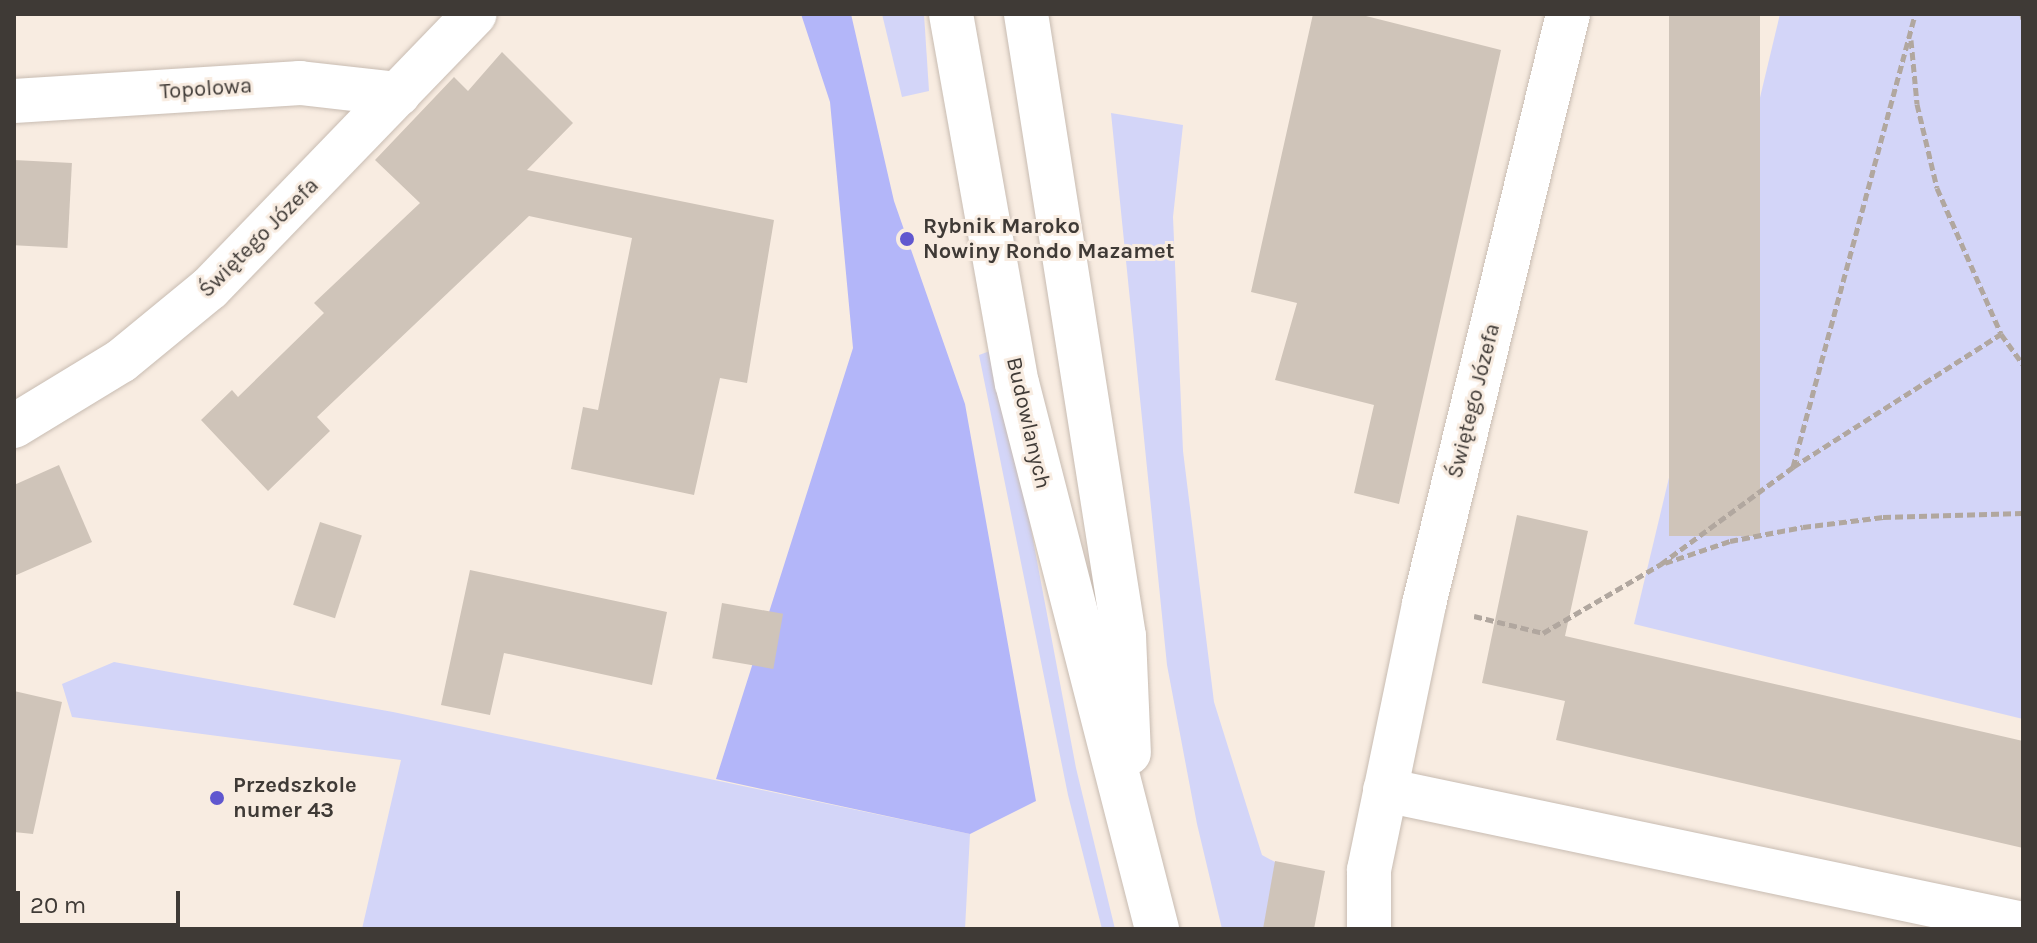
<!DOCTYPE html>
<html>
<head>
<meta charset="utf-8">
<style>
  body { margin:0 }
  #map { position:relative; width:2037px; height:943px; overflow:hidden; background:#f8ece1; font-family:Karla,sans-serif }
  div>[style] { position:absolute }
  .green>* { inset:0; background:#d3d5f8 }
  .forest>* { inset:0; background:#b3b6f9 }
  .building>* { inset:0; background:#cfc4b9; transform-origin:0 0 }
  .path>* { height:5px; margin-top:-2.5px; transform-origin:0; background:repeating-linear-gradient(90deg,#b1a79f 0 8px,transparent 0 12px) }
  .roads { filter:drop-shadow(0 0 2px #c8bcb2) drop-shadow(0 0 2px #c8bcb2) }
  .minor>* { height:44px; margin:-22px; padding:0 22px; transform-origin:22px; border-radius:22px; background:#fff }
  .tertiary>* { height:44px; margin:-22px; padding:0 22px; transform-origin:22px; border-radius:22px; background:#fff }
  .dots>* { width:22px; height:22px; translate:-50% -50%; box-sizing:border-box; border:4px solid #f8ece1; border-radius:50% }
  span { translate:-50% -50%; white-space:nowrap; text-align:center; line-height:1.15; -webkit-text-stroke:6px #f8ece1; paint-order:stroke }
  .street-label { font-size:22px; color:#3f3a36 }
  .poi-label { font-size:22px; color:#3f3a36; font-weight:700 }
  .left { translate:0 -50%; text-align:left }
  .frame { position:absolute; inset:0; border:16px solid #3f3a36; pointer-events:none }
  .scale { position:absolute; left:16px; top:891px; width:164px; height:36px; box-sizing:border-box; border:4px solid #3f3a36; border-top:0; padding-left:10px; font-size:24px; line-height:28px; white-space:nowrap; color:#3f3a36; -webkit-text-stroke:6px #f8ece1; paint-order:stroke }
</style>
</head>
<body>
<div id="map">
  <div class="green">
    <i style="clip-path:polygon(882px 14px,924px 14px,929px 91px,902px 97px)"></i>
    <i style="clip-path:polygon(1780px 14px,2023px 14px,2023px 719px,1634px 624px)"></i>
    <i style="clip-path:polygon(1111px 113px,1183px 125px,1173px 217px,1183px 451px,1214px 702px,1262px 855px,1295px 873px,1286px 929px,1222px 929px,1197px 824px,1167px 665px)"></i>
    <i style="clip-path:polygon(990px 351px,1008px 407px,1076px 768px,1115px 929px,1102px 929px,1068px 795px,979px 355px)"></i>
    <i style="clip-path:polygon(114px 662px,393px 712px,970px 834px,965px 929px,362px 929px,401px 760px,72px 717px,62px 684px)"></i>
  </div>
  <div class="forest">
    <i style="clip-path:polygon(801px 14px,851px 14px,894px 201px,965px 404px,1036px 801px,970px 834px,716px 779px,853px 348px,830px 102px)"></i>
  </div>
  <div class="building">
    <i style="clip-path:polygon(1313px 14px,1358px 14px,1501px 50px,1399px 504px,1354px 493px,1374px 405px,1275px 380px,1297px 303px,1251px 292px)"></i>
    <i style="left:1669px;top:14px;width:91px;height:522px"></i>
    <i style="clip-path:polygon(502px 52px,573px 123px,527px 170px,774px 220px,747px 383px,720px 378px,694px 495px,571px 469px,583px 407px,598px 410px,632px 238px,529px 216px,317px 417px,330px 431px,268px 491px,201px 420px,232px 390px,238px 397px,324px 313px,314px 303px,420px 203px,375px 160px,454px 77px,468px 91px)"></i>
    <i style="left:14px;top:160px;width:58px;height:85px;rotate:3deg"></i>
    <i style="clip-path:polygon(59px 465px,92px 542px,14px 576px,14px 485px)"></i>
    <i style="clip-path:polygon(1517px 515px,1588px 531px,1565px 636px,2023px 741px,2023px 848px,1556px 740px,1565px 701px,1482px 683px)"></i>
    <i style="left:320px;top:522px;width:44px;height:87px;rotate:18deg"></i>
    <i style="clip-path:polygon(470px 570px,667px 612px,652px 685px,504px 653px,490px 715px,441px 705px)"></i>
    <i style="left:722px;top:603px;width:62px;height:56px;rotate:10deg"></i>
    <i style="clip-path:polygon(14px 691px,62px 702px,33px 834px,14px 832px)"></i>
    <i style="clip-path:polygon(1275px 861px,1325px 871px,1314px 929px,1263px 929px)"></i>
  </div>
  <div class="path">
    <i style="left:2022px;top:14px;width:5px;rotate:79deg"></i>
    <i style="left:1911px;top:40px;width:64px;rotate:84.6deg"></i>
    <i style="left:1917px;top:104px;width:86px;rotate:76.6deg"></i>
    <i style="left:1937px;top:188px;width:159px;rotate:66.3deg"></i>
    <i style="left:2001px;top:334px;width:37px;rotate:54deg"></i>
    <i style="left:1793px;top:467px;width:469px;rotate:-74.9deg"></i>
    <i style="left:1665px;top:563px;width:69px;rotate:-18.7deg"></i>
    <i style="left:1730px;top:541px;width:74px;rotate:-10.9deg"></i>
    <i style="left:1803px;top:527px;width:81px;rotate:-7.1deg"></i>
    <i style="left:1883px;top:517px;width:140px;rotate:-1.6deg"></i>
    <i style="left:1474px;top:616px;width:71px;rotate:13.8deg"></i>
    <i style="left:1543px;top:633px;width:137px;rotate:-30.3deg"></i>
    <i style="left:1661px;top:564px;width:164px;rotate:-36.3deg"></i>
    <i style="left:1793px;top:467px;width:247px;rotate:-32.6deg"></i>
  </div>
  <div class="roads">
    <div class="minor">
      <i style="left:14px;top:101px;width:287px;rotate:-3.6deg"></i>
      <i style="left:300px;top:83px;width:99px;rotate:6.4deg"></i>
      <i style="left:14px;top:426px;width:125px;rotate:-31.3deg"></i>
      <i style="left:121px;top:361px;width:115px;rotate:-39.4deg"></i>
      <i style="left:210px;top:288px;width:381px;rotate:-46deg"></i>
      <i style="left:1385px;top:790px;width:652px;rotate:11.86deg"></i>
      <i style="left:1369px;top:929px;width:59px;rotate:-90deg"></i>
      <i style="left:1369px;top:870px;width:272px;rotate:-78.3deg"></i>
      <i style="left:1424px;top:604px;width:607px;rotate:-76.28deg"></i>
    </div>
    <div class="tertiary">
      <i style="left:951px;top:14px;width:375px;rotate:79.9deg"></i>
      <i style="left:1017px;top:383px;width:564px;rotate:75.62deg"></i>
      <i style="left:1026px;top:14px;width:630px;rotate:81.05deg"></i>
      <i style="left:1124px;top:636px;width:117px;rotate:87.6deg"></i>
    </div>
  </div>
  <div class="dots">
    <i style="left:907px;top:239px;background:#6057cf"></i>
    <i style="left:217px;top:798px;background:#6057cf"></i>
  </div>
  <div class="street-label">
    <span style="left:206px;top:89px;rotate:-4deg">Topolowa</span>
    <span style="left:259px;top:238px;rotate:-45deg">Świętego Józefa</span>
    <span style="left:1474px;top:401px;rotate:-76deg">Świętego Józefa</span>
    <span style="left:1028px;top:423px;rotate:77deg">Budowlanych</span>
  </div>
  <div class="poi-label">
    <span class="left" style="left:923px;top:239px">Rybnik Maroko<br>Nowiny Rondo Mazamet</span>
    <span class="left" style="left:233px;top:798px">Przedszkole<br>numer 43</span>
  </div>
  <div class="frame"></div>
  <div class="scale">20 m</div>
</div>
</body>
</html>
